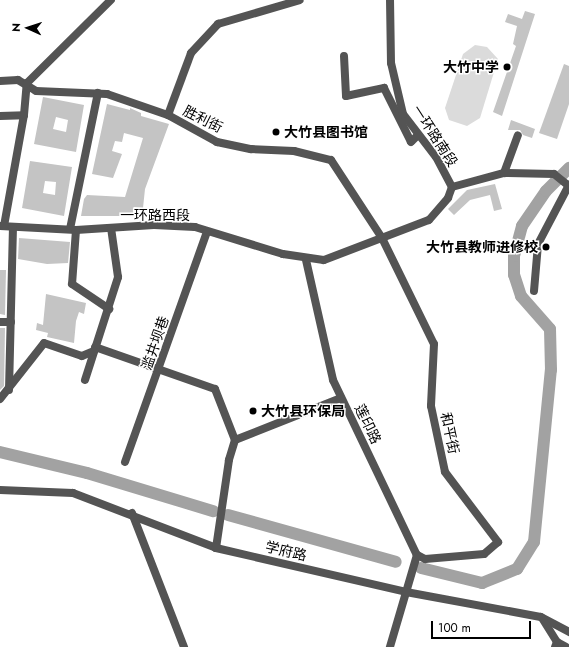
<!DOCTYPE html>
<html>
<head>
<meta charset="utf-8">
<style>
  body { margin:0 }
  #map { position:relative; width:569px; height:647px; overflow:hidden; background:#fff; font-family:Jost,"Noto Sans SC",sans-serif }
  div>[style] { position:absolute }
  .green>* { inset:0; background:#dbdbdb }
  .river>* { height:12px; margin:-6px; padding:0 6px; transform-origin:6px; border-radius:6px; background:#a2a2a2 }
  .building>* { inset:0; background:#c4c4c4 }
  .minor>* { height:8px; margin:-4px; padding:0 4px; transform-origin:4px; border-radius:4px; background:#545454 }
  .dots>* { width:11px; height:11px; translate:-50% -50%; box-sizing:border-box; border:2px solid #fff; border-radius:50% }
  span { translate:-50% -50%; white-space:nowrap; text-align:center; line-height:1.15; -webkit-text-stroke:3px #fff; paint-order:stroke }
  .poi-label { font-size:14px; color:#000; font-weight:700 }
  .right { translate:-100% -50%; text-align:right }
  .left { translate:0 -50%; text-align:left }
  .street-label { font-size:14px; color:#000 }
  .north { position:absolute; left:8px; top:8px; width:40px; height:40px; -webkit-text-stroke:3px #fff; paint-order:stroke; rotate:273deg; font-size:11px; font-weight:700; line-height:16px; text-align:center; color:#000 }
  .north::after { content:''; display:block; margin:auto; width:14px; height:18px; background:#000; clip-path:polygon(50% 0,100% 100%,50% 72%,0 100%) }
  .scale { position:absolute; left:431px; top:621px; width:100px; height:18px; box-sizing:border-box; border:2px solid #000; border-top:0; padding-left:5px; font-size:12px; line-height:14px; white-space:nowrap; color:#000; -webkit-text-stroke:3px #fff; paint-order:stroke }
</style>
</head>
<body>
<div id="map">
  <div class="green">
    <i style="clip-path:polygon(475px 45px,487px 47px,498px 59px,480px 118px,467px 126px,449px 120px,445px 108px,463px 54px)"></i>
  </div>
  <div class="river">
    <i style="left:0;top:452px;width:89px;rotate:13.6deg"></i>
    <i style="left:87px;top:473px;width:132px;rotate:16.8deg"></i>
    <i style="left:228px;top:515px;width:174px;rotate:15.6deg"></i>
    <i style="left:421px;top:568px;width:63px;rotate:13.8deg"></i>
    <i style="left:482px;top:583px;width:38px;rotate:-22deg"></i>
    <i style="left:517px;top:569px;width:32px;rotate:-58deg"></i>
    <i style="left:534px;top:542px;width:173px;rotate:-84.4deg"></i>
    <i style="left:551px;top:370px;width:41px;rotate:-91.4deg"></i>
    <i style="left:550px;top:329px;width:44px;rotate:-131.3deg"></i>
    <i style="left:521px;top:296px;width:22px;rotate:-108deg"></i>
    <i style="left:514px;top:275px;width:19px;rotate:-90deg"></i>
    <i style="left:514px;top:256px;width:31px;rotate:-75deg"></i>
    <i style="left:522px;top:226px;width:42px;rotate:-55.6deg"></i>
    <i style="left:546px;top:191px;width:33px;rotate:-45deg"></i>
  </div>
  <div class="building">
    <i style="clip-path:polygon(525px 11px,535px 14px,502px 116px,493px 112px,516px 46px,513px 44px,517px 26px,505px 22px,508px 14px,522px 19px)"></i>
    <i style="clip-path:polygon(564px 64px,569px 66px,569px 104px,557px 139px,539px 133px)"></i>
    <i style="clip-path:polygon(evenodd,43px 97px,84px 105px,76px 152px,34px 144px,43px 97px,56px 117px,68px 120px,66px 132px,53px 129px,56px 117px)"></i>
    <i style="clip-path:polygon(107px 104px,130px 110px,130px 108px,141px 113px,141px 116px,169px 124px,145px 189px,143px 208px,134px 207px,134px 216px,81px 216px,84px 199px,87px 195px,125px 197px,143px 138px,124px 133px,122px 142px,115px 141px,112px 151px,122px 154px,113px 178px,92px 174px)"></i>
    <i style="clip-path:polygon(511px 120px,535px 129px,532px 138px,523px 135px,520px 130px,508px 130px)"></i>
    <i style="clip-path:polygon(evenodd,30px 161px,72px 167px,64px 216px,22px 208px,30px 161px,45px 181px,56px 182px,55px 195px,43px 193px,45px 181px)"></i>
    <i style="clip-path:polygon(495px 184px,502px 209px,494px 211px,490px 195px,470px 200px,454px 215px,448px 209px,467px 190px)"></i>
    <i style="clip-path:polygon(19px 238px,70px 242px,68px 263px,47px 264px,18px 259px)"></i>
    <i style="clip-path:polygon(0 270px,6px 270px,5px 315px,0 314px)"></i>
    <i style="clip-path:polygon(46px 294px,86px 303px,84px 314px,79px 312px,76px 321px,74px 343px,47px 337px,48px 333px,36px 330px,37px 323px,43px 325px)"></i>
    <i style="clip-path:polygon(0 328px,5px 328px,4px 386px,0 390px)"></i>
  </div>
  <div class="minor">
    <i style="left:344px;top:56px;width:40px;rotate:87.1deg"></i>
    <i style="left:346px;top:96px;width:39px;rotate:-12deg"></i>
    <i style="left:384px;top:88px;width:60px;rotate:63.4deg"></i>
    <i style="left:411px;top:142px;width:10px;rotate:-45deg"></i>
    <i style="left:0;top:81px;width:18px;rotate:-3deg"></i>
    <i style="left:18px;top:80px;width:21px;rotate:31deg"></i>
    <i style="left:36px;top:91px;width:71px;rotate:2.4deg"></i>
    <i style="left:107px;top:94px;width:65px;rotate:19deg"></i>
    <i style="left:168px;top:115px;width:56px;rotate:28.9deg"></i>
    <i style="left:217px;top:142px;width:35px;rotate:12deg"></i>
    <i style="left:251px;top:149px;width:43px;rotate:2.7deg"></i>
    <i style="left:294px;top:151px;width:38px;rotate:14deg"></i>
    <i style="left:331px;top:160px;width:93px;rotate:56.8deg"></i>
    <i style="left:382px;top:238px;width:118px;rotate:63.9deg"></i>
    <i style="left:434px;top:344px;width:62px;rotate:92.8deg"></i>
    <i style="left:431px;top:406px;width:67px;rotate:78deg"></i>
    <i style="left:445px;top:472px;width:88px;rotate:52.9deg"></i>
    <i style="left:498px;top:542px;width:18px;rotate:139deg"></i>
    <i style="left:484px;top:554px;width:59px;rotate:175.2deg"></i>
    <i style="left:425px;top:559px;width:9px;rotate:-153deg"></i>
    <i style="left:168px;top:115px;width:66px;rotate:-69.6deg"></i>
    <i style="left:191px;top:53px;width:40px;rotate:-47deg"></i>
    <i style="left:218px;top:24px;width:85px;rotate:-16.3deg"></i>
    <i style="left:0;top:116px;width:24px;rotate:-2deg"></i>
    <i style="left:504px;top:173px;width:40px;rotate:-69.8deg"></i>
    <i style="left:452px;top:187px;width:54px;rotate:-15.1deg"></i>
    <i style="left:504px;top:173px;width:50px;rotate:1.1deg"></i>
    <i style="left:554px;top:174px;width:19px;rotate:39deg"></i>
    <i style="left:0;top:226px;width:76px;rotate:3deg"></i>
    <i style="left:76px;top:230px;width:78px;rotate:-3.7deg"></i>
    <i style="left:154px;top:225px;width:41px;rotate:2.8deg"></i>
    <i style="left:195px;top:227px;width:92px;rotate:17.1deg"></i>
    <i style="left:283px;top:254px;width:41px;rotate:8.3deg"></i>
    <i style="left:324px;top:260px;width:112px;rotate:-20.9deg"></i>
    <i style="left:429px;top:220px;width:29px;rotate:-49deg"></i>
    <i style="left:448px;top:198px;width:12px;rotate:-70deg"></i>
    <i style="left:452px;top:187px;width:34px;rotate:-118deg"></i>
    <i style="left:436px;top:157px;width:54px;rotate:-127.5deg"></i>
    <i style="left:403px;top:114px;width:52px;rotate:-103.2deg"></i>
    <i style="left:391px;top:63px;width:63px;rotate:-90.9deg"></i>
    <i style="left:4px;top:226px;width:113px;rotate:-79.8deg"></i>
    <i style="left:24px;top:115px;width:32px;rotate:-85deg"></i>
    <i style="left:27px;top:83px;width:118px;rotate:-44.7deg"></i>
    <i style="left:70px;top:229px;width:139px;rotate:-78.4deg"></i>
    <i style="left:76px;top:230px;width:54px;rotate:94.2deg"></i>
    <i style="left:72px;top:284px;width:45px;rotate:34deg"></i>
    <i style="left:306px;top:260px;width:123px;rotate:77.3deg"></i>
    <i style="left:333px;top:380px;width:194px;rotate:64.4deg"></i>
    <i style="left:417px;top:555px;width:96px;rotate:106.4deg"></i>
    <i style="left:534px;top:291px;width:47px;rotate:-85.1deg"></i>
    <i style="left:538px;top:244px;width:67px;rotate:-62.3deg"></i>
    <i style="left:0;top:322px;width:11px"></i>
    <i style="left:95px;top:347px;width:127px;rotate:19.3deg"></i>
    <i style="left:215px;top:389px;width:55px;rotate:68.6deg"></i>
    <i style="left:235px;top:440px;width:21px;rotate:107deg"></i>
    <i style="left:229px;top:460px;width:89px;rotate:98.4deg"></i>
    <i style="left:85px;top:380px;width:108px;rotate:-72.2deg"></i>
    <i style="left:118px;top:277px;width:49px;rotate:-98.1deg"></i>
    <i style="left:9px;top:390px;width:163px;rotate:-88.6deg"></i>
    <i style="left:0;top:399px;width:71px;rotate:-51.8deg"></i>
    <i style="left:44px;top:343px;width:40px;rotate:18.9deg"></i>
    <i style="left:82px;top:356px;width:13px;rotate:-23deg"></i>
    <i style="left:235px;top:440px;width:114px;rotate:-21.6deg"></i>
    <i style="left:125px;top:462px;width:244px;rotate:-70.4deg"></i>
    <i style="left:0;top:490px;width:73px;rotate:2.4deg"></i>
    <i style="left:73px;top:493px;width:153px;rotate:21deg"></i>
    <i style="left:216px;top:548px;width:195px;rotate:13deg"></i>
    <i style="left:406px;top:592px;width:137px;rotate:10.5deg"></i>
    <i style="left:541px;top:617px;width:32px;rotate:28deg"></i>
    <i style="left:132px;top:513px;width:144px;rotate:68.8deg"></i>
    <i style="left:542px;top:618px;width:28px;rotate:58deg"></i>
    <i style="left:557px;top:642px;width:5px;rotate:112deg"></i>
    <i style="left:557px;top:642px;width:10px;rotate:29deg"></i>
  </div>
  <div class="dots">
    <i style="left:507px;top:67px;background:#000"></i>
    <i style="left:276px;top:132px;background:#000"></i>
    <i style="left:546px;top:247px;background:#000"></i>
    <i style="left:253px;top:411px;background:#000"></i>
  </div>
  <div class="poi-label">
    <span class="right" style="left:499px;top:67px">大竹中学</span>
    <span class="left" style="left:284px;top:132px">大竹县图书馆</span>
    <span class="right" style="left:538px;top:247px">大竹县教师进修校</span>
    <span class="left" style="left:261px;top:411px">大竹县环保局</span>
  </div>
  <div class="street-label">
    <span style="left:203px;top:119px;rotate:27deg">胜利街</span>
    <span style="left:435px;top:136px;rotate:57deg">一环路南段</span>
    <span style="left:155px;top:215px">一环路西段</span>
    <span style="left:155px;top:343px;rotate:-71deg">滥井坝巷</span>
    <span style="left:368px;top:424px;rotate:64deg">莲印路</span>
    <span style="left:450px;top:433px;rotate:78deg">和平街</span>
    <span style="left:286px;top:551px;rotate:13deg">学府路</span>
  </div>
  <div class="north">N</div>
  <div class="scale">100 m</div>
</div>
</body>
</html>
